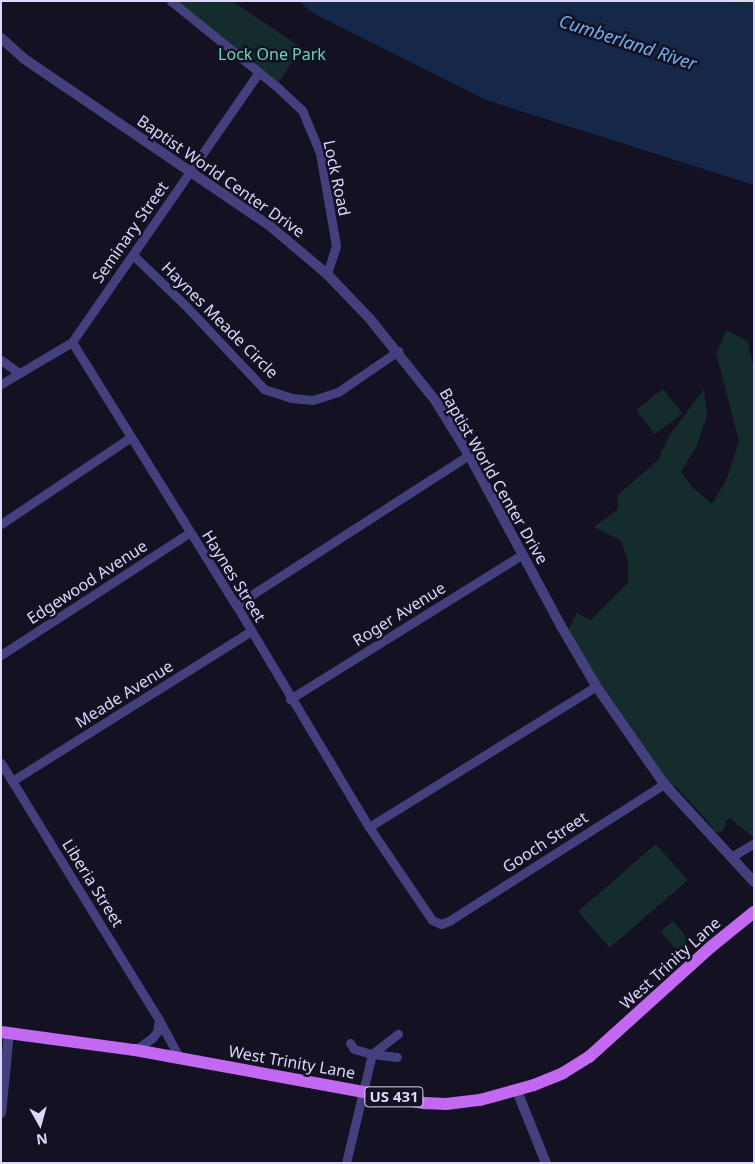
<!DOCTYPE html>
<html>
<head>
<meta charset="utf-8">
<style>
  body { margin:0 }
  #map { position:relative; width:755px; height:1164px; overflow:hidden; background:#141123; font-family:"Noto Sans",sans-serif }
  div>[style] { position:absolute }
  .green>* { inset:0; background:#142d2c; transform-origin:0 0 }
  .water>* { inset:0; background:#152849 }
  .minor>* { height:9px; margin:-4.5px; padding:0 4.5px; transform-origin:4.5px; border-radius:4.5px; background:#44407e }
  .tertiary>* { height:10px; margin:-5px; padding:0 5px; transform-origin:5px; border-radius:5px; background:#44407e }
  .primary>* { height:12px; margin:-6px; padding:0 6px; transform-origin:6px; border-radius:6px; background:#c268f1 }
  span { translate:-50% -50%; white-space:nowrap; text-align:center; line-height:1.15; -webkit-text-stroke:5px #141123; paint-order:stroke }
  .shield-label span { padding:1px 4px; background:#141123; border:1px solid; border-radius:4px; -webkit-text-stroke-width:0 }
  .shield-label { font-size:15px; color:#dcd7fb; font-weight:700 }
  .park-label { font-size:16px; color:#69d5bd }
  .street-label { font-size:16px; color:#dcd7fb }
  .water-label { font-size:18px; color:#6eb1f1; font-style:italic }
  .frame { position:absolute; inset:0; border:2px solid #dcd7fb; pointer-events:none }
  .north { position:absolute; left:15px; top:1099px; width:50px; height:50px; -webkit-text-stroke:4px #141123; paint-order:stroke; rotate:173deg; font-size:14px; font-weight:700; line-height:20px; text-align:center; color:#dcd7fb }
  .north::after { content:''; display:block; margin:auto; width:18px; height:22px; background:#dcd7fb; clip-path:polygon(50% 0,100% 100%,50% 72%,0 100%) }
</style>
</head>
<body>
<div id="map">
  <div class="green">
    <i style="clip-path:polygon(171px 1px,232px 1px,302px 48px,276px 86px)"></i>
    <i style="clip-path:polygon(727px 1px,754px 1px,754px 9px,731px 2px)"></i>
    <i style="clip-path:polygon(727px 330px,748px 342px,754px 368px,754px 838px,731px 819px,726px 820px,725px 827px,721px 832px,718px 833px,714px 831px,707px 820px,676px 787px,664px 784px,566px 634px,577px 613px,591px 620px,628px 583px,628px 560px,620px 540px,594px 527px,618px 509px,617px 496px,658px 460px,669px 436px,704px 389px,707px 415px,697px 445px,681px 472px,692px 487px,712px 504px,727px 478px,739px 441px,716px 353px)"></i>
    <i style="left:663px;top:389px;width:31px;height:34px;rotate:52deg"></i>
    <i style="left:656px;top:844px;width:48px;height:103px;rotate:49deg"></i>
    <i style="left:673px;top:921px;width:25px;height:16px;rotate:50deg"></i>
  </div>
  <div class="water">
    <i style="clip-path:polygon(299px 1px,727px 1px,754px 9px,754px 185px,486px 100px,311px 12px)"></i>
  </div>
  <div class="minor">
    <i style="left:171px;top:1px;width:135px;rotate:39deg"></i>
    <i style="left:276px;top:86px;width:35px;rotate:43deg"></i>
    <i style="left:302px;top:110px;width:47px;rotate:67.3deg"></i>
    <i style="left:320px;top:153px;width:94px;rotate:80.2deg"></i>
    <i style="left:336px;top:246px;width:29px;rotate:108deg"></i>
    <i style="left:133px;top:255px;width:71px;rotate:43.9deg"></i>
    <i style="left:184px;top:304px;width:117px;rotate:46.7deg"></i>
    <i style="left:264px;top:389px;width:28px;rotate:18deg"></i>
    <i style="left:291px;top:398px;width:22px;rotate:5deg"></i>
    <i style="left:313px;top:400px;width:26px;rotate:-18deg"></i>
    <i style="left:338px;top:392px;width:73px;rotate:-34.3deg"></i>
    <i style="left:72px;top:342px;width:310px;rotate:58.1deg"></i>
    <i style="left:236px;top:605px;width:259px;rotate:59.1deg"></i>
    <i style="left:369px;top:827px;width:112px;rotate:55.9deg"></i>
    <i style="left:432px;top:920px;width:10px;rotate:24deg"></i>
    <i style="left:441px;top:924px;width:9px;rotate:-21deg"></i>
    <i style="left:449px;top:921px;width:255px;rotate:-32.5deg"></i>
    <i style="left:1px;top:360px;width:22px;rotate:36deg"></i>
    <i style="left:1px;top:384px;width:82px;rotate:-30.6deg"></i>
    <i style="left:72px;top:342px;width:328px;rotate:-55.3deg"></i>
    <i style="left:1px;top:524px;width:156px;rotate:-33.8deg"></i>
    <i style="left:236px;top:605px;width:277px;rotate:-32.8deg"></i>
    <i style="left:1px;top:655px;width:224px;rotate:-33deg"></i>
    <i style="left:290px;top:699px;width:274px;rotate:-31.9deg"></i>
    <i style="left:1px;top:763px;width:302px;rotate:58.4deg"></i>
    <i style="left:159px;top:1020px;width:44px;rotate:61.7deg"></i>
    <i style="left:12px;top:781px;width:282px;rotate:-32.1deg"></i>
    <i style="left:369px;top:827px;width:267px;rotate:-31.8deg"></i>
    <i style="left:731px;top:857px;width:27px;rotate:-31deg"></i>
    <i style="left:350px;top:1043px;width:7px;rotate:56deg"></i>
    <i style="left:354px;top:1049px;width:19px;rotate:16deg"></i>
    <i style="left:372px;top:1054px;width:33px;rotate:-38deg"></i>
    <i style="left:135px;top:1050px;width:21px;rotate:-35deg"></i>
    <i style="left:152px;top:1038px;width:8px;rotate:-50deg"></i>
    <i style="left:157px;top:1032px;width:12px;rotate:-81deg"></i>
    <i style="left:346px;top:1163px;width:112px;rotate:-76.6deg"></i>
    <i style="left:372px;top:1054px;width:25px;rotate:7deg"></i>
  </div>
  <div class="tertiary">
    <i style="left:1px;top:38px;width:30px;rotate:42deg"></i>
    <i style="left:23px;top:58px;width:299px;rotate:34.2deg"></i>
    <i style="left:270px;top:226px;width:75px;rotate:40.1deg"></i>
    <i style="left:327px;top:274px;width:62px;rotate:46.3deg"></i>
    <i style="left:370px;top:319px;width:104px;rotate:51.3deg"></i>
    <i style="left:435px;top:400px;width:65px;rotate:58.3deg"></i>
    <i style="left:469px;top:455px;width:194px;rotate:61.7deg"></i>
    <i style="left:561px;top:626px;width:69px;rotate:59.7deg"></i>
    <i style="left:596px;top:686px;width:119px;rotate:55.2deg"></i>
    <i style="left:664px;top:784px;width:133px;rotate:47.4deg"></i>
    <i style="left:517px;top:1091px;width:78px;rotate:68.1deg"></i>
    <i style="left:1px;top:1113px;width:80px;rotate:-84.3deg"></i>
  </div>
  <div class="primary">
    <i style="left:1px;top:1032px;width:135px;rotate:7.7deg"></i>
    <i style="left:135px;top:1050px;width:295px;rotate:10.4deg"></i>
    <i style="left:425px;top:1103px;width:21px;rotate:3deg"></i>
    <i style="left:446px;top:1104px;width:34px;rotate:-7deg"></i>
    <i style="left:480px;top:1100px;width:56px;rotate:-15.5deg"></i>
    <i style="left:534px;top:1085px;width:31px;rotate:-22deg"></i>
    <i style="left:563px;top:1073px;width:31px;rotate:-32deg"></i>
    <i style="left:589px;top:1057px;width:166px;rotate:-42.1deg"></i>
    <i style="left:712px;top:946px;width:54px;rotate:-39deg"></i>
  </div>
  <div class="shield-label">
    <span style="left:394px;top:1097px">US 431</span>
  </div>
  <div class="park-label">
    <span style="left:272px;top:54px">Lock One Park</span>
  </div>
  <div class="street-label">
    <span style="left:221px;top:176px;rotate:35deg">Baptist World Center Drive</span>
    <span style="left:337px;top:178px;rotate:78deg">Lock Road</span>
    <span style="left:130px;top:232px;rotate:-55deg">Seminary Street</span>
    <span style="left:220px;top:320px;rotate:45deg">Haynes Meade Circle</span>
    <span style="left:494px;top:476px;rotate:60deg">Baptist World Center Drive</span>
    <span style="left:234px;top:576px;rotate:58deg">Haynes Street</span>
    <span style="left:87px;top:582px;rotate:-33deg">Edgewood Avenue</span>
    <span style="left:399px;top:614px;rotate:-32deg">Roger Avenue</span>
    <span style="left:124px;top:694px;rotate:-32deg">Meade Avenue</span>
    <span style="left:545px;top:842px;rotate:-33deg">Gooch Street</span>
    <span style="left:93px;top:883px;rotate:58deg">Liberia Street</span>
    <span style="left:670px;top:963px;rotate:-42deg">West Trinity Lane</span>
    <span style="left:292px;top:1062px;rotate:10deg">West Trinity Lane</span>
  </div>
  <div class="water-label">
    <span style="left:628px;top:42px;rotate:18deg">Cumberland River</span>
  </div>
  <div class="frame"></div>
  <div class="north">N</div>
</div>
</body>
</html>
